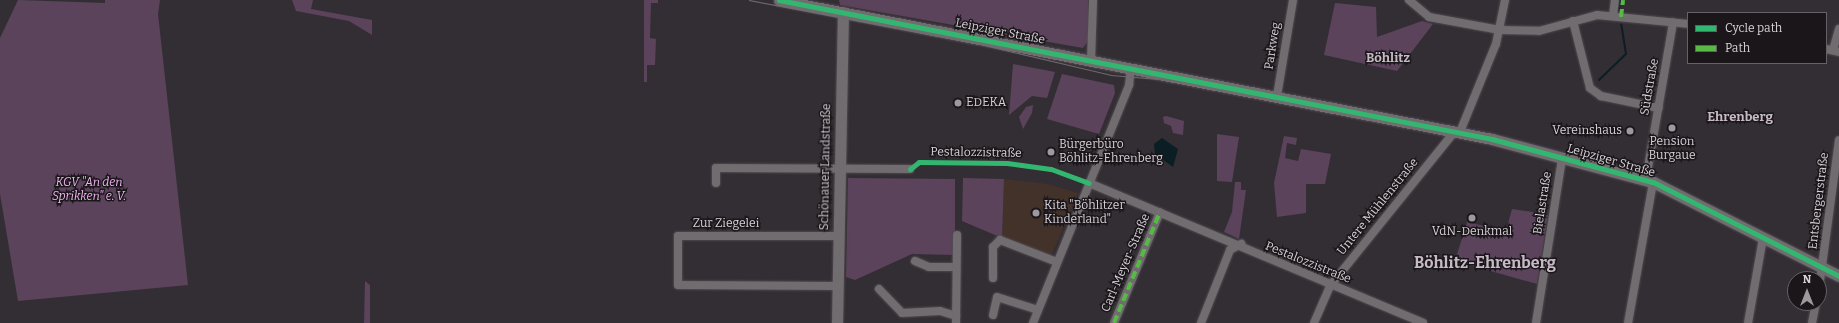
<!DOCTYPE html>
<html>
<head>
<meta charset="utf-8">
<style>
  body { margin:0 }
  #map { position:relative; width:1839px; height:323px; overflow:hidden; background:#332e33; font-family:Bitter,serif }
  div>[style] { position:absolute }
  .education>* { inset:0; background:#42322a }
  .green>* { inset:0; background:#5b435b }
  .water>* { inset:0; background:#0b1e24 }
  .stream>* { height:2px; margin:-1px; padding:0 1px; transform-origin:1px; border-radius:1px; background:#0b1e24 }
  .roads { filter:drop-shadow(0 0 1px #504b50) drop-shadow(0 0 1px #504b50) }
  .minor>* { height:8px; margin:-4px; padding:0 4px; transform-origin:4px; border-radius:4px; background:#706c70 }
  .tertiary>* { height:11px; margin:-5.5px; padding:0 5.5px; transform-origin:5.5px; border-radius:5.5px; background:#706c70 }
  .tram>* { height:1px; margin:-0.5px; padding:0 0.5px; transform-origin:0.5px; border-radius:0.5px; background:#6d6a6d }
  .quiet>* { height:4px; margin-top:-2px; transform-origin:0; background:repeating-linear-gradient(90deg,#58b947 0 8px,transparent 0 12px) }
  .cycleway>* { height:5px; margin:-2.5px; padding:0 2.5px; transform-origin:2.5px; border-radius:2.5px; background:#33b770 }
  .dots>* { width:11px; height:11px; translate:-50% -50%; box-sizing:border-box; border:2px solid #1a161a; border-radius:50% }
  span { translate:-50% -50%; white-space:nowrap; text-align:center; line-height:1.15; -webkit-text-stroke:3px #1a161a; paint-order:stroke }
  .street-label { font-size:12px; color:#d7d2d7 }
  .poi-label { font-size:12px; color:#d7d2d7 }
  .left { translate:0 -50%; text-align:left }
  .right { translate:-100% -50%; text-align:right }
  .park-label { font-size:12px; color:#f1b3f0; font-style:italic }
  .neighbourhood-label { font-size:13px; color:#c6bbc5; font-weight:700 }
  .district-label { font-size:16px; color:#c6bbc5; font-weight:700 }
  .legend { position:absolute; left:1687px; top:12px; width:140px; height:52px; box-sizing:border-box; background:#1a161a; border:1px solid #666166; margin:0; padding:5px 7px; list-style:none; font-size:12px; color:#d7d2d7 }
  .legend li { display:flex; align-items:center; gap:8px; height:20px }
  .legend b { width:20px; border:1px solid #666166 }
  .north { position:absolute; left:1787px; top:271px; width:40px; height:40px; box-sizing:border-box; background:#1a161a; border:1px solid #666166; border-radius:50%; rotate:0deg; font-size:11px; font-weight:700; line-height:16px; text-align:center; color:#d7d2d7 }
  .north::after { content:''; display:block; margin:auto; width:14px; height:18px; background:#9e999e; clip-path:polygon(50% 0,100% 100%,50% 72%,0 100%) }
</style>
</head>
<body>
<div id="map">
  <div class="education">
    <i style="clip-path:polygon(1004px 179px,1048px 184px,1078px 193px,1051px 257px,1002px 238px)"></i>
  </div>
  <div class="green">
    <i style="clip-path:polygon(18px 0,105px 3px,105px 0,160px 0,158px 14px,188px 285px,18px 301px,0 194px,0 38px)"></i>
    <i style="clip-path:polygon(292px 0,313px 0,311px 9px,372px 20px,372px 35px,349px 21px,296px 11px)"></i>
    <i style="clip-path:polygon(644px 0,658px 0,658px 3px,651px 3px,650px 38px,656px 39px,655px 65px,647px 65px,647px 82px,644px 82px)"></i>
    <i style="clip-path:polygon(839px 0,1088px 0,1088px 41px,1083px 48px,840px 5px)"></i>
    <i style="clip-path:polygon(1335px 3px,1376px 7px,1377px 37px,1422px 21px,1433px 24px,1397px 71px,1324px 55px)"></i>
    <i style="clip-path:polygon(1013px 64px,1055px 72px,1047px 98px,1032px 96px,1009px 115px)"></i>
    <i style="clip-path:polygon(1062px 74px,1114px 85px,1115px 93px,1099px 134px,1047px 119px)"></i>
    <i style="clip-path:polygon(1033px 105px,1032px 113px,1023px 129px,1019px 117px,1026px 107px)"></i>
    <i style="clip-path:polygon(1166px 116px,1184px 121px,1183px 135px,1173px 133px,1171px 126px,1164px 123px,1163px 117px)"></i>
    <i style="clip-path:polygon(1217px 134px,1239px 137px,1232px 182px,1217px 181px)"></i>
    <i style="clip-path:polygon(1284px 136px,1297px 138px,1296px 145px,1287px 143px,1285px 158px,1298px 161px,1301px 149px,1331px 154px,1325px 184px,1306px 184px,1306px 213px,1277px 217px,1274px 183px)"></i>
    <i style="clip-path:polygon(848px 178px,955px 179px,955px 255px,912px 254px,855px 280px,846px 277px)"></i>
    <i style="clip-path:polygon(963px 178px,1004px 179px,1002px 238px,962px 221px)"></i>
    <i style="clip-path:polygon(1235px 182px,1241px 182px,1241px 190px,1246px 190px,1239px 239px,1224px 232px,1232px 212px)"></i>
    <i style="clip-path:polygon(1512px 209px,1548px 214px,1537px 284px,1455px 261px,1467px 222px,1506px 231px)"></i>
    <i style="clip-path:polygon(365px 281px,370px 285px,370px 323px,364px 323px)"></i>
  </div>
  <div class="water">
    <i style="clip-path:polygon(1162px 138px,1178px 149px,1173px 167px,1155px 154px,1154px 144px)"></i>
  </div>
  <div class="stream">
    <i style="left:1619px;top:11px;width:11px;rotate:-85deg"></i>
    <i style="left:1599px;top:80px;width:37px;rotate:-44deg"></i>
    <i style="left:1626px;top:54px;width:30px;rotate:-99deg"></i>
  </div>
  <div class="roads">
    <div class="minor">
      <i style="left:1409px;top:0;width:26px;rotate:40deg"></i>
      <i style="left:1429px;top:17px;width:72px;rotate:10.4deg"></i>
      <i style="left:1500px;top:30px;width:39px;rotate:1deg"></i>
      <i style="left:1539px;top:31px;width:60px;rotate:-15.4deg"></i>
      <i style="left:1597px;top:15px;width:91px;rotate:5.6deg"></i>
      <i style="left:1613px;top:16px;width:16px;rotate:-83deg"></i>
      <i style="left:1573px;top:21px;width:69px;rotate:75.8deg"></i>
      <i style="left:1590px;top:88px;width:14px;rotate:36deg"></i>
      <i style="left:1601px;top:96px;width:59px;rotate:11.7deg"></i>
      <i style="left:1826px;top:49px;width:13px;rotate:13deg"></i>
      <i style="left:1833px;top:50px;width:22px;rotate:-74deg"></i>
      <i style="left:1091px;top:61px;width:61px;rotate:-88.1deg"></i>
      <i style="left:1277px;top:96px;width:97px;rotate:-80.5deg"></i>
      <i style="left:1460px;top:132px;width:95px;rotate:-67.8deg"></i>
      <i style="left:1496px;top:44px;width:45px;rotate:-78.4deg"></i>
      <i style="left:1646px;top:179px;width:159px;rotate:-80.2deg"></i>
      <i style="left:716px;top:183px;width:15px;rotate:-90deg"></i>
      <i style="left:716px;top:168px;width:194px;rotate:0.3deg"></i>
      <i style="left:1089px;top:183px;width:362px;rotate:22.7deg"></i>
      <i style="left:915px;top:261px;width:15px;rotate:23deg"></i>
      <i style="left:929px;top:267px;width:27px"></i>
      <i style="left:993px;top:278px;width:31px;rotate:-90deg"></i>
      <i style="left:993px;top:247px;width:10px;rotate:-45deg"></i>
      <i style="left:1000px;top:240px;width:61px;rotate:21.1deg"></i>
      <i style="left:837px;top:286px;width:159px;rotate:-179.6deg"></i>
      <i style="left:678px;top:285px;width:49px;rotate:-90deg"></i>
      <i style="left:678px;top:236px;width:160px"></i>
      <i style="left:1819px;top:288px;width:149px;rotate:-82.3deg"></i>
      <i style="left:879px;top:289px;width:33px;rotate:46deg"></i>
      <i style="left:902px;top:313px;width:38px;rotate:-3deg"></i>
      <i style="left:940px;top:311px;width:17px;rotate:17deg"></i>
      <i style="left:993px;top:315px;width:18px;rotate:-77deg"></i>
      <i style="left:997px;top:297px;width:43px;rotate:17.6deg"></i>
      <i style="left:956px;top:323px;width:88px;rotate:-89.3deg"></i>
      <i style="left:1033px;top:323px;width:257px;rotate:-68deg"></i>
      <i style="left:1129px;top:85px;width:17px;rotate:-83deg"></i>
      <i style="left:1114px;top:323px;width:120px;rotate:-67.5deg"></i>
      <i style="left:1201px;top:323px;width:79px;rotate:-68.3deg"></i>
      <i style="left:1230px;top:250px;width:13px;rotate:-29deg"></i>
      <i style="left:1314px;top:323px;width:40px;rotate:-66.6deg"></i>
      <i style="left:1330px;top:286px;width:199px;rotate:-51.1deg"></i>
      <i style="left:1536px;top:323px;width:167px;rotate:-81deg"></i>
      <i style="left:1628px;top:323px;width:143px;rotate:-79.9deg"></i>
      <i style="left:1748px;top:323px;width:86px;rotate:-80deg"></i>
      <i style="left:1812px;top:323px;width:20px;rotate:-79deg"></i>
    </div>
    <div class="tertiary">
      <i style="left:779px;top:0;width:726px;rotate:11.03deg"></i>
      <i style="left:1492px;top:139px;width:167px;rotate:15deg"></i>
      <i style="left:1653px;top:182px;width:208px;rotate:26.8deg"></i>
      <i style="left:837px;top:323px;width:311px;rotate:-88.9deg"></i>
    </div>
  </div>
  <div class="tram">
    <i style="left:749px;top:0;width:234px;rotate:10.8deg"></i>
    <i style="left:979px;top:44px;width:136px;rotate:13.2deg"></i>
    <i style="left:1111px;top:75px;width:106px;rotate:4.9deg"></i>
    <i style="left:1455px;top:131px;width:204px;rotate:14.8deg"></i>
    <i style="left:1652px;top:183px;width:210px;rotate:26.9deg"></i>
  </div>
  <div class="quiet">
    <i style="left:1621px;top:17px;width:17px;rotate:-83deg"></i>
    <i style="left:1114px;top:323px;width:120px;rotate:-67.5deg"></i>
  </div>
  <div class="cycleway">
    <i style="left:779px;top:0;width:726px;rotate:11.03deg"></i>
    <i style="left:1492px;top:139px;width:167px;rotate:15deg"></i>
    <i style="left:1653px;top:182px;width:208px;rotate:26.8deg"></i>
    <i style="left:910px;top:169px;width:11px;rotate:-38deg"></i>
    <i style="left:919px;top:162px;width:88px;rotate:0.7deg"></i>
    <i style="left:1007px;top:163px;width:44px;rotate:7.8deg"></i>
    <i style="left:1051px;top:169px;width:40px;rotate:20.2deg"></i>
  </div>
  <div class="dots">
    <i style="left:958px;top:103px;background:#9e999e"></i>
    <i style="left:1672px;top:128px;background:#9e999e"></i>
    <i style="left:1630px;top:131px;background:#9e999e"></i>
    <i style="left:1051px;top:152px;background:#9e999e"></i>
    <i style="left:1036px;top:213px;background:#9e999e"></i>
    <i style="left:1472px;top:218px;background:#9e999e"></i>
  </div>
  <div class="street-label">
    <span style="left:1000px;top:32px;rotate:11deg">Leipziger Straße</span>
    <span style="left:1273px;top:46px;rotate:-81deg">Parkweg</span>
    <span style="left:1650px;top:87px;rotate:-80deg">Südstraße</span>
    <span style="left:976px;top:153px;rotate:1deg">Pestalozzistraße</span>
    <span style="left:1611px;top:161px;rotate:16deg">Leipziger Straße</span>
    <span style="left:826px;top:167px;rotate:-89deg">Schönauer Landstraße</span>
    <span style="left:1819px;top:201px;rotate:-83deg">Entsbergerstraße</span>
    <span style="left:1543px;top:203px;rotate:-81deg">Bielastraße</span>
    <span style="left:1378px;top:207px;rotate:-51deg">Untere Mühlenstraße</span>
    <span style="left:726px;top:224px">Zur Ziegelei</span>
    <span style="left:1126px;top:263px;rotate:-67deg">Carl-Meyer-Straße</span>
    <span style="left:1308px;top:263px;rotate:22deg">Pestalozzistraße</span>
  </div>
  <div class="poi-label">
    <span class="left" style="left:966px;top:103px">EDEKA</span>
    <span class="right" style="left:1622px;top:131px">Vereinshaus</span>
    <span style="left:1672px;top:149px">Pension<br>Burgaue</span>
    <span class="left" style="left:1059px;top:152px">Bürgerbüro<br>Böhlitz-Ehrenberg</span>
    <span class="left" style="left:1044px;top:213px">Kita "Böhlitzer<br>Kinderland"</span>
    <span style="left:1472px;top:232px">VdN-Denkmal</span>
  </div>
  <div class="park-label">
    <span style="left:89px;top:190px">KGV "An den<br>Sprikken" e. V.</span>
  </div>
  <div class="neighbourhood-label">
    <span style="left:1388px;top:58px">Böhlitz</span>
    <span style="left:1740px;top:117px">Ehrenberg</span>
  </div>
  <div class="district-label">
    <span style="left:1485px;top:263px">Böhlitz-Ehrenberg</span>
  </div>
  <ul class="legend">
  <li><b style="height:5px;background:#33b770"></b>Cycle path</li>
  <li><b style="height:5px;background:#58b947"></b>Path</li>
  </ul>
  <div class="north">N</div>
</div>
</body>
</html>
